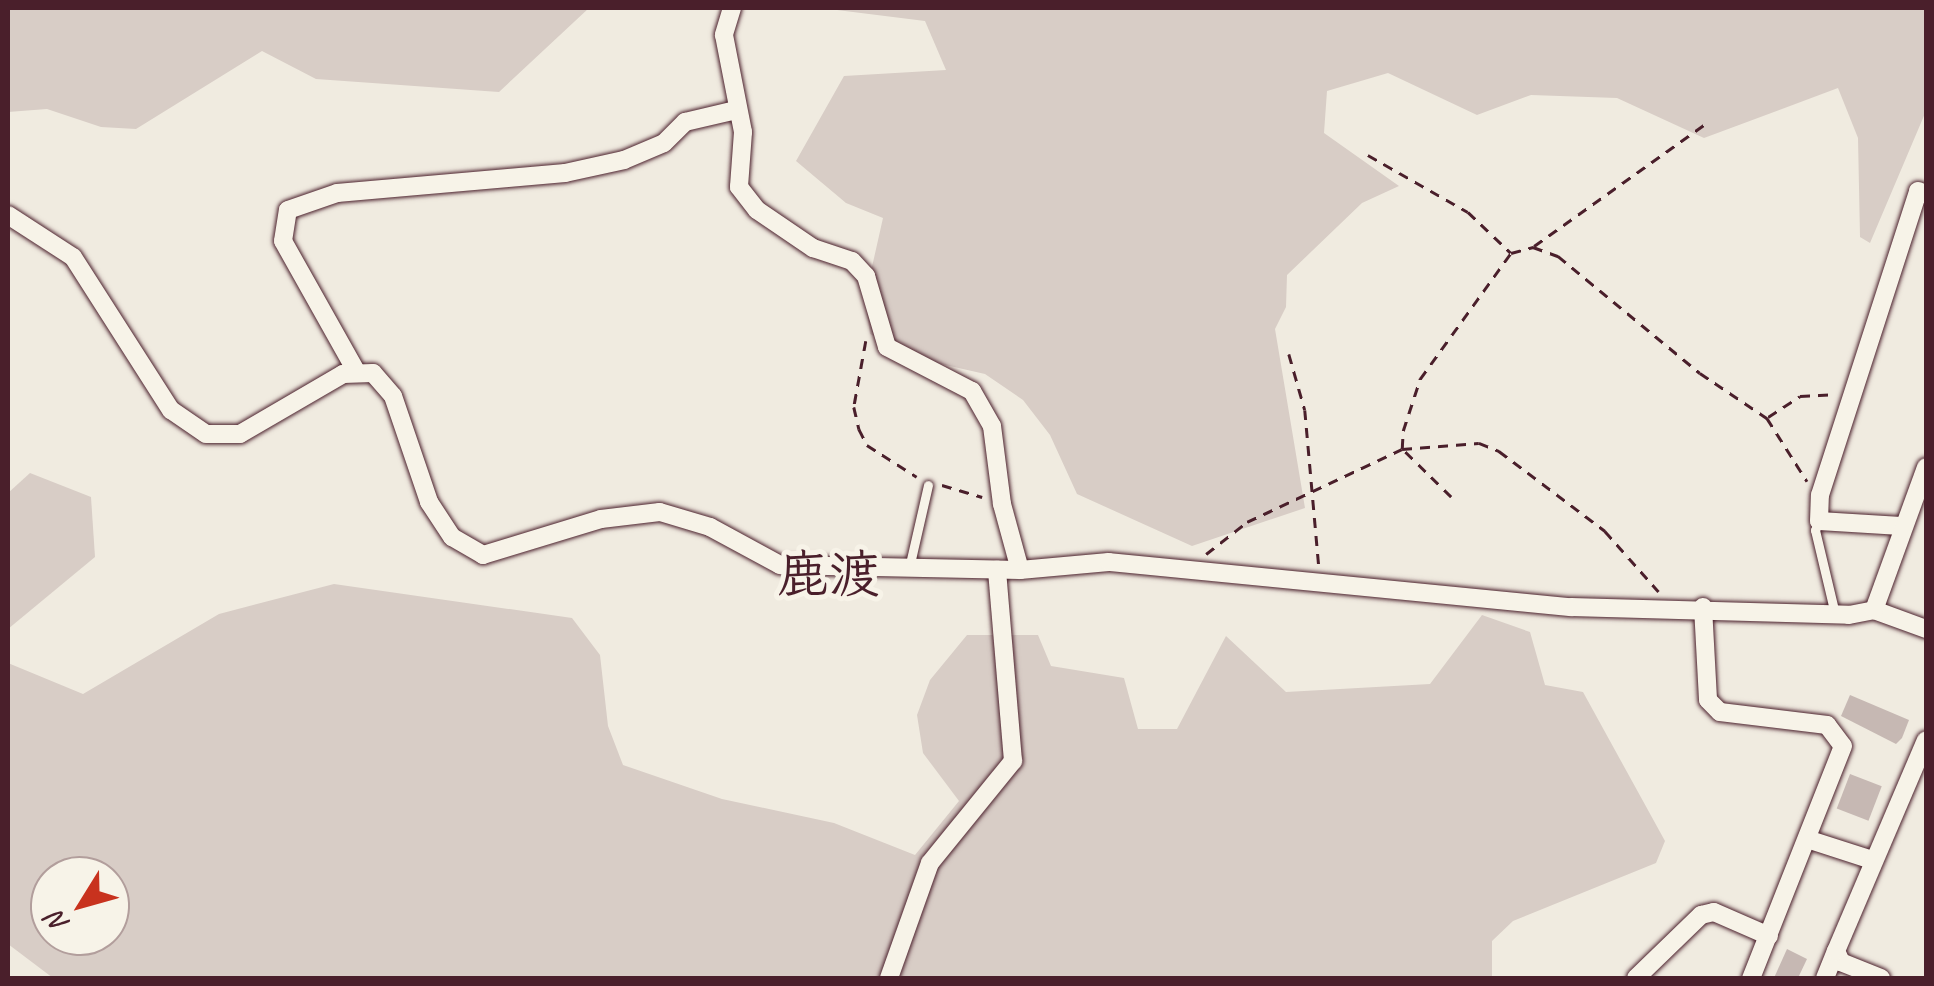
<!DOCTYPE html>
<html>
<head>
<meta charset="utf-8">
<style>
  body { margin:0 }
  #map { position:relative; width:1934px; height:986px; overflow:hidden; background:#f0ebe0; font-family:Caveat,"Klee One",sans-serif }
  div>[style] { position:absolute }
  .green>* { inset:0; background:#d8cdc6 }
  .building>* { inset:0; background:#c6b8b3; transform-origin:0 0 }
  .path>* { height:2.5px; margin-top:-1.25px; transform-origin:0; background:repeating-linear-gradient(90deg,#4a1f2b 0 10px,transparent 0 18px) }
  .roads { filter:drop-shadow(0 0 2px #4a1f2b) drop-shadow(0 0 2px #4a1f2b) }
  .lane>* { height:9px; margin:-4.5px; padding:0 4.5px; transform-origin:4.5px; border-radius:4.5px; background:#f7f3e8 }
  .street>* { height:18px; margin:-9px; padding:0 9px; transform-origin:9px; border-radius:9px; background:#f7f3e8 }
  span { translate:-50% -50%; white-space:nowrap; text-align:center; line-height:1.15; -webkit-text-stroke:10px #f7f3e8; paint-order:stroke }
  .quarter-label { font-size:52px; color:#4a1f2b; font-weight:700 }
  .frame { position:absolute; inset:0; border:10px solid #4a1f2b; pointer-events:none }
  .north { position:absolute; left:30px; top:856px; width:100px; height:100px; box-sizing:border-box; background:#f7f3e8; border:2px solid #b29e9c; border-radius:50%; rotate:233deg; font-size:28px; font-weight:700; line-height:40px; text-align:center; color:#4a1f2b }
  .north::after { content:''; display:block; margin:auto; width:35px; height:45px; background:#c8321e; clip-path:polygon(50% 0,100% 100%,50% 72%,0 100%) }
</style>
</head>
<body>
<div id="map">
  <div class="green">
    <i style="clip-path:polygon(8px 8px,589px 8px,499px 92px,316px 79px,262px 51px,136px 129px,101px 127px,47px 109px,8px 112px)"></i>
    <i style="clip-path:polygon(821px 8px,1926px 8px,1926px 111px,1870px 243px,1860px 237px,1858px 138px,1838px 88px,1704px 138px,1617px 98px,1531px 95px,1477px 115px,1388px 73px,1327px 91px,1324px 133px,1399px 186px,1362px 203px,1287px 275px,1286px 307px,1275px 329px,1305px 508px,1192px 546px,1077px 494px,1050px 435px,1023px 400px,985px 374px,919px 359px,870px 334px,865px 298px,883px 218px,846px 203px,796px 161px,844px 76px,946px 70px,925px 21px)"></i>
    <i style="clip-path:polygon(30px 473px,91px 497px,95px 557px,8px 629px,8px 493px)"></i>
    <i style="clip-path:polygon(evenodd,334px 584px,572px 618px,600px 655px,608px 726px,623px 765px,722px 799px,834px 823px,915px 855px,959px 801px,923px 753px,917px 715px,930px 680px,967px 635px,1038px 635px,1051px 666px,1124px 678px,1138px 729px,1177px 729px,1226px 636px,1286px 692px,1430px 684px,1482px 615px,1530px 632px,1545px 685px,1583px 692px,1665px 841px,1656px 863px,1513px 921px,1492px 941px,1492px 978px,53px 978px,8px 944px,8px 663px,83px 694px,219px 614px,334px 584px,50px 876px,110px 876px,110px 936px,50px 936px,50px 876px)"></i>
  </div>
  <div class="building">
    <i style="clip-path:polygon(1850px 695px,1909px 720px,1902px 738px,1896px 744px,1841px 716px)"></i>
    <i style="left:1850px;top:774px;width:34px;height:37px;rotate:21deg"></i>
    <i style="clip-path:polygon(1787px 949px,1807px 959px,1798px 978px,1774px 978px)"></i>
  </div>
  <div class="path">
    <i style="left:1368px;top:155px;width:115px;rotate:29.7deg"></i>
    <i style="left:1468px;top:212px;width:59px;rotate:43.6deg"></i>
    <i style="left:1511px;top:253px;width:23px;rotate:-15deg"></i>
    <i style="left:1533px;top:247px;width:27px;rotate:20deg"></i>
    <i style="left:1558px;top:256px;width:184px;rotate:39.5deg"></i>
    <i style="left:1700px;top:373px;width:81px;rotate:33.9deg"></i>
    <i style="left:1767px;top:418px;width:75px;rotate:57.6deg"></i>
    <i style="left:1534px;top:246px;width:214px;rotate:-35.5deg"></i>
    <i style="left:866px;top:341px;width:67px;rotate:100.3deg"></i>
    <i style="left:854px;top:407px;width:23px;rotate:77deg"></i>
    <i style="left:859px;top:429px;width:18px;rotate:63deg"></i>
    <i style="left:867px;top:445px;width:59px;rotate:32.6deg"></i>
    <i style="left:1289px;top:354px;width:58px;rotate:74.1deg"></i>
    <i style="left:1305px;top:410px;width:157px;rotate:84.9deg"></i>
    <i style="left:1768px;top:417px;width:38px;rotate:-33deg"></i>
    <i style="left:1800px;top:396px;width:34px;rotate:-3deg"></i>
    <i style="left:942px;top:485px;width:42px;rotate:16.7deg"></i>
    <i style="left:1451px;top:497px;width:69px;rotate:-135.6deg"></i>
    <i style="left:1402px;top:449px;width:18px;rotate:-87deg"></i>
    <i style="left:1403px;top:431px;width:55px;rotate:-71.9deg"></i>
    <i style="left:1420px;top:379px;width:154px;rotate:-54.2deg"></i>
    <i style="left:1206px;top:554px;width:52px;rotate:-38deg"></i>
    <i style="left:1247px;top:522px;width:171px;rotate:-25.2deg"></i>
    <i style="left:1402px;top:449px;width:77px;rotate:-4.5deg"></i>
    <i style="left:1479px;top:443px;width:22px;rotate:22deg"></i>
    <i style="left:1499px;top:451px;width:133px;rotate:37deg"></i>
    <i style="left:1605px;top:531px;width:81px;rotate:48.5deg"></i>
  </div>
  <div class="roads">
    <div class="lane">
      <i style="left:1819px;top:521px;width:10px;rotate:114deg"></i>
      <i style="left:1815px;top:530px;width:86px;rotate:76.6deg"></i>
      <i style="left:909px;top:568px;width:85px;rotate:-77.1deg"></i>
    </div>
    <div class="street">
      <i style="left:732px;top:8px;width:28px;rotate:107deg"></i>
      <i style="left:724px;top:35px;width:99px;rotate:78.9deg"></i>
      <i style="left:743px;top:132px;width:55px;rotate:94.2deg"></i>
      <i style="left:739px;top:187px;width:29px;rotate:52deg"></i>
      <i style="left:757px;top:210px;width:68px;rotate:34.2deg"></i>
      <i style="left:813px;top:248px;width:41px;rotate:18.4deg"></i>
      <i style="left:852px;top:261px;width:21px;rotate:47deg"></i>
      <i style="left:866px;top:276px;width:74px;rotate:73.5deg"></i>
      <i style="left:887px;top:347px;width:96px;rotate:27.4deg"></i>
      <i style="left:972px;top:391px;width:40px;rotate:60.3deg"></i>
      <i style="left:992px;top:426px;width:79px;rotate:82.7deg"></i>
      <i style="left:1002px;top:504px;width:68px;rotate:74.7deg"></i>
      <i style="left:8px;top:215px;width:77px;rotate:32.9deg"></i>
      <i style="left:73px;top:257px;width:182px;rotate:57.4deg"></i>
      <i style="left:171px;top:410px;width:42px;rotate:34.4deg"></i>
      <i style="left:206px;top:434px;width:34px"></i>
      <i style="left:240px;top:434px;width:119px;rotate:-30.2deg"></i>
      <i style="left:343px;top:374px;width:30px;rotate:-2deg"></i>
      <i style="left:373px;top:373px;width:30px;rotate:49deg"></i>
      <i style="left:393px;top:396px;width:112px;rotate:71.2deg"></i>
      <i style="left:429px;top:502px;width:42px;rotate:56.7deg"></i>
      <i style="left:452px;top:537px;width:36px;rotate:30deg"></i>
      <i style="left:483px;top:555px;width:123px;rotate:-17deg"></i>
      <i style="left:601px;top:519px;width:59px;rotate:-6.8deg"></i>
      <i style="left:660px;top:512px;width:52px;rotate:16.7deg"></i>
      <i style="left:710px;top:527px;width:80px;rotate:28.5deg"></i>
      <i style="left:780px;top:565px;width:240px;rotate:1.2deg"></i>
      <i style="left:1020px;top:570px;width:89px;rotate:-5.1deg"></i>
      <i style="left:1109px;top:562px;width:464px;rotate:5.6deg"></i>
      <i style="left:1571px;top:607px;width:278px;rotate:1.6deg"></i>
      <i style="left:1849px;top:615px;width:25px;rotate:-11deg"></i>
      <i style="left:1874px;top:610px;width:55px;rotate:20.1deg"></i>
      <i style="left:356px;top:371px;width:149px;rotate:-119.3deg"></i>
      <i style="left:283px;top:241px;width:31px;rotate:-81deg"></i>
      <i style="left:288px;top:210px;width:52px;rotate:-19.1deg"></i>
      <i style="left:337px;top:193px;width:229px;rotate:-5deg"></i>
      <i style="left:565px;top:173px;width:60px;rotate:-12.4deg"></i>
      <i style="left:624px;top:160px;width:43px;rotate:-23deg"></i>
      <i style="left:664px;top:143px;width:30px;rotate:-45deg"></i>
      <i style="left:685px;top:122px;width:52px;rotate:-13.2deg"></i>
      <i style="left:1901px;top:526px;width:82px;rotate:-176.5deg"></i>
      <i style="left:1819px;top:521px;width:26px;rotate:-88deg"></i>
      <i style="left:1820px;top:495px;width:319px;rotate:-72.1deg"></i>
      <i style="left:1918px;top:191px;width:9px;rotate:21deg"></i>
      <i style="left:1703px;top:607px;width:93px;rotate:86.9deg"></i>
      <i style="left:1708px;top:700px;width:17px;rotate:45deg"></i>
      <i style="left:1720px;top:712px;width:108px;rotate:6.9deg"></i>
      <i style="left:1827px;top:725px;width:26px;rotate:53deg"></i>
      <i style="left:1843px;top:746px;width:250px;rotate:111.6deg"></i>
      <i style="left:1874px;top:610px;width:152px;rotate:-70deg"></i>
      <i style="left:1807px;top:839px;width:68px;rotate:17.9deg"></i>
      <i style="left:889px;top:978px;width:122px;rotate:-70.4deg"></i>
      <i style="left:930px;top:863px;width:132px;rotate:-50.9deg"></i>
      <i style="left:1013px;top:761px;width:192px;rotate:-94.8deg"></i>
      <i style="left:1636px;top:978px;width:91px;rotate:-44.1deg"></i>
      <i style="left:1701px;top:915px;width:13px;rotate:-13deg"></i>
      <i style="left:1714px;top:912px;width:60px;rotate:23.6deg"></i>
      <i style="left:1825px;top:978px;width:29px;rotate:-68deg"></i>
      <i style="left:1881px;top:978px;width:43px;rotate:-158.2deg"></i>
      <i style="left:1841px;top:962px;width:12px;rotate:-114deg"></i>
      <i style="left:1836px;top:951px;width:229px;rotate:-66.9deg"></i>
    </div>
  </div>
  <div class="quarter-label">
    <span style="left:829px;top:576px">鹿渡</span>
  </div>
  <div class="frame"></div>
  <div class="north">N</div>
</div>
</body>
</html>
